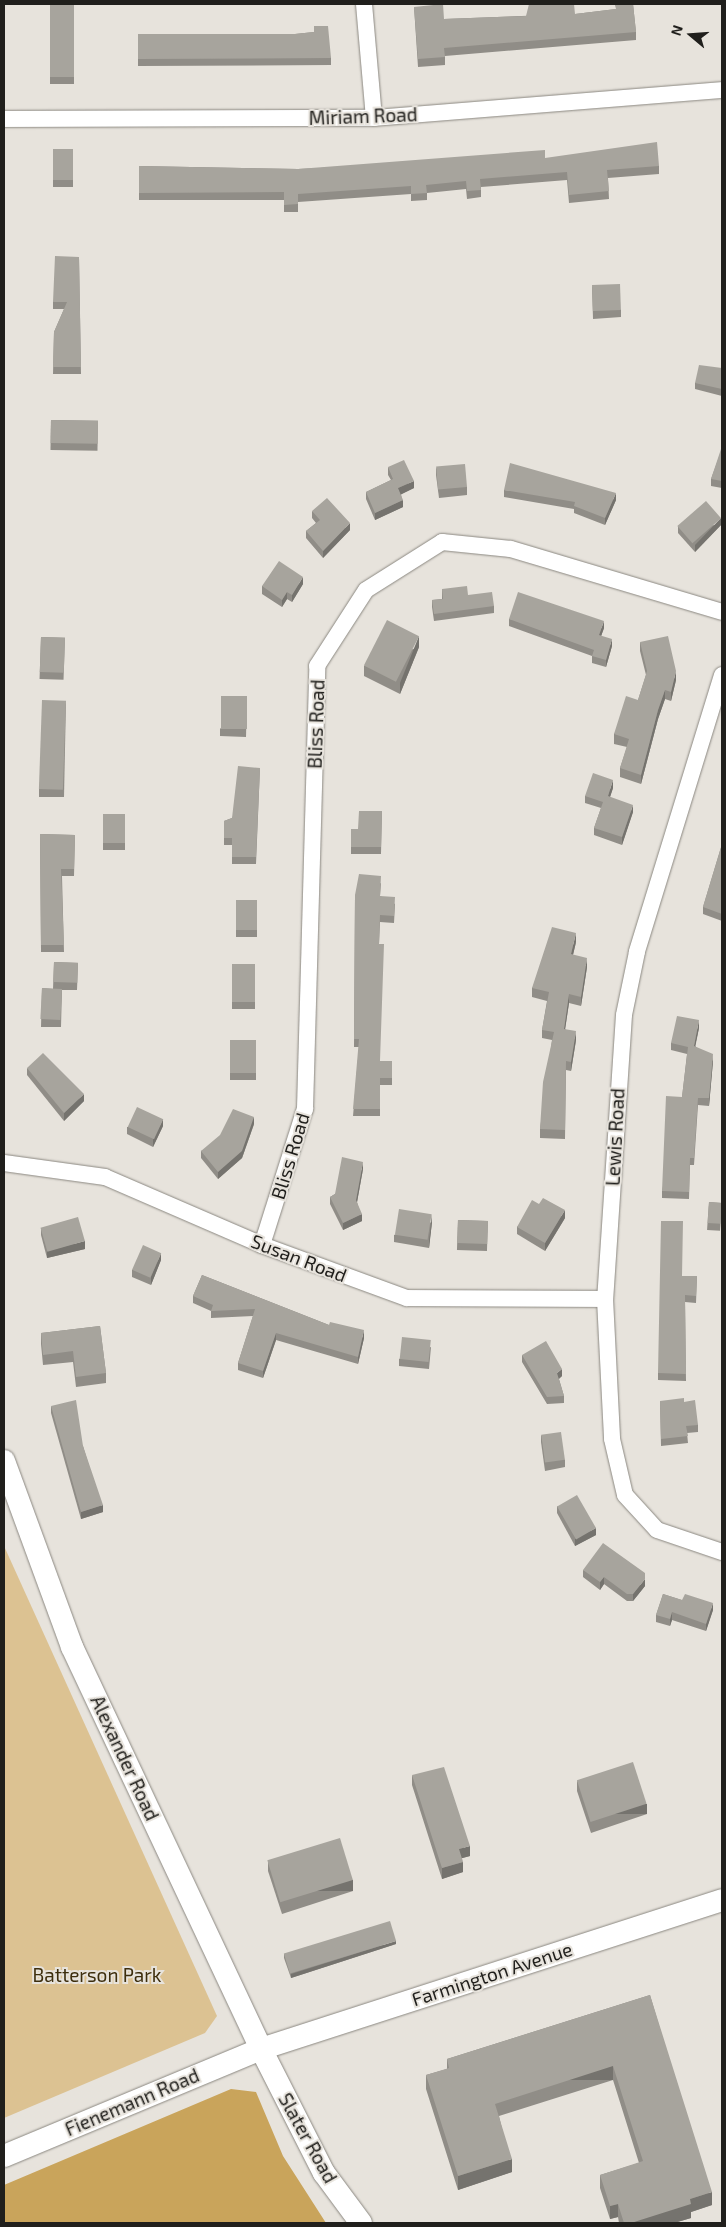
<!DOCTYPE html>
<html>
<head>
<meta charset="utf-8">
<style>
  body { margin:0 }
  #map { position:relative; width:726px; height:2227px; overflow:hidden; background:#e7e3dc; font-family:"Exo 2",sans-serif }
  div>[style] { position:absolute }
  .green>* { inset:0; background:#dcc292 }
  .forest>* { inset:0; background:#c9a45b }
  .roads { filter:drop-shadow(0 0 1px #8b8881) drop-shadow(0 0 1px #8b8881) }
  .street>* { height:16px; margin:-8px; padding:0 8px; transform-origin:8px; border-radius:8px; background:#fff }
  .secondary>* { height:22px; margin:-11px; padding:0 11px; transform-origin:11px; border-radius:11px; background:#fff }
  .wall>* { inset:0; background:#908d87; transform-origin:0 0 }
  .shaded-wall>* { inset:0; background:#75736e; transform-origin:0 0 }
  .building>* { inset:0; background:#a7a49d; transform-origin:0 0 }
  span { translate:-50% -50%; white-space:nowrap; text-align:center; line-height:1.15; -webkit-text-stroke:4px #e7e3dc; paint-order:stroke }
  .street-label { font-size:19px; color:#201f1c }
  .park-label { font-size:19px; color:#3d2e0d }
  .frame { position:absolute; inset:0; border:5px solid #201f1c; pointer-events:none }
  .north { position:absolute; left:666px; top:10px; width:50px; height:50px; -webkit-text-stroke:4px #e7e3dc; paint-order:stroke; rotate:288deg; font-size:14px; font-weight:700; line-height:20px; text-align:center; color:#201f1c }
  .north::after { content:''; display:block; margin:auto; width:18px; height:22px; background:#201f1c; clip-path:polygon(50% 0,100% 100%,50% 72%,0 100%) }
</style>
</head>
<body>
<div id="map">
  <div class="green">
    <i style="clip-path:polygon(4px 1546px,217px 2016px,205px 2033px,4px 2118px)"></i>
  </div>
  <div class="forest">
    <i style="clip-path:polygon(231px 2089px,256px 2092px,283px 2156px,326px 2223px,4px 2223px,4px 2185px)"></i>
  </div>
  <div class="roads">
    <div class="street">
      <i style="left:364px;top:4px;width:114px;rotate:85deg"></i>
      <i style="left:4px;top:119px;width:370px;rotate:-0.2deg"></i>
      <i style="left:374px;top:118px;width:349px;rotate:-4.6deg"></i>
      <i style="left:722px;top:675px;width:290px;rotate:107.1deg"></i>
      <i style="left:637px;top:952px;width:64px;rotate:101.7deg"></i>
      <i style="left:624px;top:1015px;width:285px;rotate:93.8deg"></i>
      <i style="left:605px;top:1299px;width:140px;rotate:87.1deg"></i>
      <i style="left:612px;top:1439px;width:57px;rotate:76.9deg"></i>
      <i style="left:625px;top:1495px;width:47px;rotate:47.6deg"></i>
      <i style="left:657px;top:1530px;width:69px;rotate:18.7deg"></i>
      <i style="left:4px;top:1163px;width:102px;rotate:7.9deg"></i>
      <i style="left:105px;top:1177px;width:171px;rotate:23.4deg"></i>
      <i style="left:262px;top:1245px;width:154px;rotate:20.1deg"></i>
      <i style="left:407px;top:1298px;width:198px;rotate:0.3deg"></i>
      <i style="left:262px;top:1245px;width:143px;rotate:-72.5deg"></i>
      <i style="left:305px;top:1109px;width:443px;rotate:-88.4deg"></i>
      <i style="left:317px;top:666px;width:90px;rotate:-57.2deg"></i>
      <i style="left:366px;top:590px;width:90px;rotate:-32.3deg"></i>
      <i style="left:442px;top:542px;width:69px;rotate:5.8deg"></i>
      <i style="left:511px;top:549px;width:220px;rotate:16.6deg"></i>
    </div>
    <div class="secondary">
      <i style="left:4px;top:1461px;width:198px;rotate:69.9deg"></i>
      <i style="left:72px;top:1647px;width:444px;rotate:64.8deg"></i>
      <i style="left:261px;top:2049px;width:139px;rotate:63.1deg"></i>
      <i style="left:324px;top:2173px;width:62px;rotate:53.5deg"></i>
      <i style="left:4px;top:2156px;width:278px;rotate:-22.6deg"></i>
      <i style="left:261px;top:2049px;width:484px;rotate:-17.9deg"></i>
    </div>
  </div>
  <div class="wall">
    <i style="left:50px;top:4px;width:24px;height:80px"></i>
    <i style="clip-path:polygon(615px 4px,633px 4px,636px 32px,636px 40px,445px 56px,445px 65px,418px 67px,414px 7px,444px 19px,575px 14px,616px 9px)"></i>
    <i style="clip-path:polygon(314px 32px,331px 58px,331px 65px,138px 66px,138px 34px,295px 34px)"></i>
    <i style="left:53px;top:149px;width:20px;height:38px"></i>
    <i style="clip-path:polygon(545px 158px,659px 166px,659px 174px,608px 178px,609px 199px,569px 203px,567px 180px,481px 187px,481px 197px,467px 199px,466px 189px,427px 193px,427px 200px,411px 201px,411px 194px,298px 202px,298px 212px,284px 212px,284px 200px,139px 200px,139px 166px,298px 169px)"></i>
    <i style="clip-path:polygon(79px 257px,81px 374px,53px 374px,54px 332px,64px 309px,53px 309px,53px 302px)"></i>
    <i style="clip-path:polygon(592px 286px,621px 310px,621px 317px,593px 319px)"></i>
    <i style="clip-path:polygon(722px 368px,722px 396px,695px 389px,695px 383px)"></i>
    <i style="left:51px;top:420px;width:47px;height:30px;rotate:1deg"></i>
    <i style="clip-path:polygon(722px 449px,722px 488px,711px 486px,711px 479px)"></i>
    <i style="clip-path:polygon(388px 467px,414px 488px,401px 494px,403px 507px,375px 520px,366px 499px,366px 492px,391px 480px,388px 475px)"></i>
    <i style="clip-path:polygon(436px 468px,467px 487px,467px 495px,439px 498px,436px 475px)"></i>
    <i style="clip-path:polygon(504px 490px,616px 500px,605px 525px,574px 513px,574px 509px,504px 497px)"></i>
    <i style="clip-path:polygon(312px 511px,350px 530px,323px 558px,306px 538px,306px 531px,316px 523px,312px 518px)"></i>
    <i style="clip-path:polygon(721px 525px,695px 552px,678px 533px,678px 526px)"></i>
    <i style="clip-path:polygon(303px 584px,292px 602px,287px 599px,282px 607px,262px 594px,262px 586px)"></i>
    <i style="clip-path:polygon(442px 589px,494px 606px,494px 613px,434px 621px,432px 607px,432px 600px,442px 599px)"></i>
    <i style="clip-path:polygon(509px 619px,604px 628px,601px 636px,612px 646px,606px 667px,592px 663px,592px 656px,509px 626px)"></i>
    <i style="left:41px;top:637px;width:24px;height:42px;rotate:2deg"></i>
    <i style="clip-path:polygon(640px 642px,676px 680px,671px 701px,665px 699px,658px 719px,641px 784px,620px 777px,620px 768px,627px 747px,614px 744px,614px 734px,638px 700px,646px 675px,640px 651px)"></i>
    <i style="clip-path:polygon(419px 647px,400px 694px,364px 676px,364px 666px)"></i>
    <i style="clip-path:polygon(247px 696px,246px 737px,220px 736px,220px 729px)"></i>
    <i style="clip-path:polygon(66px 701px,64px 797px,39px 797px,39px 789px)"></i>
    <i style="clip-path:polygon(260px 768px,256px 864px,232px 864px,232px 845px,224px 845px,224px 821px,232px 818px)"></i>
    <i style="clip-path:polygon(613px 788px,610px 797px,633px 812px,622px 845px,594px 835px,594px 828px,601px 808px,585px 803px,585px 796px)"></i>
    <i style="clip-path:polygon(382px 811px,381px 854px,351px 854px,351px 829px,358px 829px)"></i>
    <i style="left:103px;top:814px;width:22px;height:36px"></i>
    <i style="clip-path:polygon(40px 834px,75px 835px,74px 876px,62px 876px,64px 952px,41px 952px)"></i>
    <i style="clip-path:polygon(722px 844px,722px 921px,703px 914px,703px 907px)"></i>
    <i style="clip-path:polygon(381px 883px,380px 896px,395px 904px,394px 923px,380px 922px,379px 944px,380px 1061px,392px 1061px,392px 1085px,380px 1085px,380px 1116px,353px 1116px,359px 1047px,354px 1047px,355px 895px)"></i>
    <i style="left:236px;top:900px;width:21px;height:37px"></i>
    <i style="clip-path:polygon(576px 942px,573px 955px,587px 967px,581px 1006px,569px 1003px,565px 1029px,576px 1040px,571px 1071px,566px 1070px,565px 1139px,540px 1138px,540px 1129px,552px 1040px,542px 1038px,542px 1030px,547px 1001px,532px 997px,532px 988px)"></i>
    <i style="clip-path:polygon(54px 962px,78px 963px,77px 990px,62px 990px,61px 1027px,41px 1027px,42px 988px,53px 989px)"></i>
    <i style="left:232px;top:964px;width:23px;height:45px"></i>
    <i style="clip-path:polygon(699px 1028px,695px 1046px,713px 1061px,709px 1106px,698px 1105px,694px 1165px,690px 1165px,689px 1199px,662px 1198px,662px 1191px,682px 1097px,687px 1054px,671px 1050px,671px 1043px)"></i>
    <i style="left:230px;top:1040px;width:26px;height:40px"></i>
    <i style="clip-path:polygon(27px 1068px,84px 1101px,64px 1121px,27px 1075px)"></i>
    <i style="clip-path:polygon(254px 1124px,242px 1158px,218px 1179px,201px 1158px,201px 1151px)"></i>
    <i style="clip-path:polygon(163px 1126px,153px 1147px,127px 1134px,127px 1127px)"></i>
    <i style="clip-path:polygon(363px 1169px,357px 1202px,362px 1221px,343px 1230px,330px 1204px,330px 1197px,335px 1194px)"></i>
    <i style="left:709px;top:1202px;width:13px;height:28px;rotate:4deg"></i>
    <i style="clip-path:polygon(539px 1204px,565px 1218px,545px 1251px,517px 1234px,517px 1227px)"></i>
    <i style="left:458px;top:1220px;width:30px;height:30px;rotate:2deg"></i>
    <i style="clip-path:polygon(432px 1222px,429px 1248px,394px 1242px,394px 1235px)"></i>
    <i style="clip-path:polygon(41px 1228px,85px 1249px,47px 1258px,41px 1235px)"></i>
    <i style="clip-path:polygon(161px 1260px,151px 1285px,132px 1277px,132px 1270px)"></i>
    <i style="clip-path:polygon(202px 1275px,329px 1325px,364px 1338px,358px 1364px,276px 1340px,263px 1378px,238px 1370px,238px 1363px,253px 1316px,211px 1318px,211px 1311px,193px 1303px,193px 1296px)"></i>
    <i style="clip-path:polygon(682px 1276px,697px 1276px,696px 1303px,685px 1302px,686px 1381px,658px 1380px,658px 1373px)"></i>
    <i style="clip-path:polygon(100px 1326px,106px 1373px,106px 1383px,76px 1387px,73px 1362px,43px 1365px,41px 1344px,41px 1333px)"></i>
    <i style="clip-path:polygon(431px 1347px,429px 1369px,399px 1366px,399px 1359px)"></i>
    <i style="clip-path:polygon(522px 1355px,562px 1376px,559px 1379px,564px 1396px,564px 1403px,547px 1404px,522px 1362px)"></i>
    <i style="clip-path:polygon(660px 1401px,684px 1402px,698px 1425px,698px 1432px,687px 1433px,688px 1443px,661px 1446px)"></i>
    <i style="clip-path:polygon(51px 1406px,83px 1446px,103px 1512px,81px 1519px,51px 1413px)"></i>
    <i style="clip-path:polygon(541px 1435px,565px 1460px,565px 1467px,545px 1471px,541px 1442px)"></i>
    <i style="clip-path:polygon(557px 1506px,596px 1535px,575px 1546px,557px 1513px)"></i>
    <i style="clip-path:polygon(583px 1570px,645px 1586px,633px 1601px,627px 1601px,604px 1584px,600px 1590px,583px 1577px)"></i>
    <i style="clip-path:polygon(663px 1594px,713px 1610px,706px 1631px,672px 1620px,670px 1626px,656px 1622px,656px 1615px)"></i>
    <i style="clip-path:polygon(412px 1775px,470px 1856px,462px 1858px,463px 1872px,442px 1879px,412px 1785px)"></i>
    <i style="clip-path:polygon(577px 1781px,647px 1814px,591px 1833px,577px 1791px)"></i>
    <i style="clip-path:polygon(268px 1861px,353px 1891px,282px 1914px,268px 1871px)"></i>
    <i style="clip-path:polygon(396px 1944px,291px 1978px,284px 1958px,284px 1954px)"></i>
    <i style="clip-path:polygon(650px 1995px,712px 2205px,691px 2212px,691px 2218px,674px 2223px,619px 2223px,618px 2217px,610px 2219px,600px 2188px,600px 2175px,639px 2163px,613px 2080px,499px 2116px,512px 2172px,458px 2190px,426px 2089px,426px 2075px,447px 2069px,447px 2059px)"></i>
  </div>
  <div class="shaded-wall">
    <i style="clip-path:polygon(414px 481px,414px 488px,398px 496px,398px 488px)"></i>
    <i style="clip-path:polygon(616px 493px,616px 500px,605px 525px,605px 518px)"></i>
    <i style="clip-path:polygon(403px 500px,403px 507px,375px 520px,375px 513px)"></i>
    <i style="clip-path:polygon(721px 518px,721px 525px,695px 552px,695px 545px)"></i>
    <i style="clip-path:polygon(350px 523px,350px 530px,323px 558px,323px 551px)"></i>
    <i style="clip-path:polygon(303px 577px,303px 584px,292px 602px,292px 595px)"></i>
    <i style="clip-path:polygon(287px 592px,287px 599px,282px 607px,282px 600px)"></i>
    <i style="clip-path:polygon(604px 621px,604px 628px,599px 642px,599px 635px)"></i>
    <i style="clip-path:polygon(419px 636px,419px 647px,400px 694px,400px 683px)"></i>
    <i style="clip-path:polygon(612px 639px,612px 646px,606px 667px,606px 660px)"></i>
    <i style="clip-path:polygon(676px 671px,676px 680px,671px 701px,671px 692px)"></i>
    <i style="clip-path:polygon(665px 690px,665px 699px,658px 719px,641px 784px,641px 775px,658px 710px)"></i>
    <i style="clip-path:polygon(613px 780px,613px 788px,608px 803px,608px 796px)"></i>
    <i style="clip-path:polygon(633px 805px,633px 812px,622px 845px,622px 837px)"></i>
    <i style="clip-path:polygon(576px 933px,576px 942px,571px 963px,571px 954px)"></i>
    <i style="clip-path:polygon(587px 958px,587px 967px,581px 1006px,581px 997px)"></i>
    <i style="clip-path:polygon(569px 994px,569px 1003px,564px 1037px,564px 1029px)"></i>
    <i style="clip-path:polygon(699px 1020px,699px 1028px,694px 1053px,694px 1046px)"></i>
    <i style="clip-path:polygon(576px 1031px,576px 1040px,571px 1071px,571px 1062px)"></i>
    <i style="clip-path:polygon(713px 1054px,713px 1061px,709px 1106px,709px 1098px)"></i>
    <i style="clip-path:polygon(84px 1094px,84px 1101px,64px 1121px,64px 1113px)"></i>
    <i style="clip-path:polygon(254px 1117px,254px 1124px,242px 1158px,218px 1179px,218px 1172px)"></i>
    <i style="clip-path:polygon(163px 1119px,163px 1126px,153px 1147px,153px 1139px)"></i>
    <i style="clip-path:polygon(363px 1162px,363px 1169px,356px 1208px,356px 1200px)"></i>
    <i style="clip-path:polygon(565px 1210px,565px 1218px,545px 1251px,545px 1243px)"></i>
    <i style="clip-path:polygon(362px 1214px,362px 1221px,343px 1230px,343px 1223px)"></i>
    <i style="clip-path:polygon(432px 1214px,432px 1222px,429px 1248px,429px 1241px)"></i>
    <i style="clip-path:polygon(85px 1241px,85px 1249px,47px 1258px,47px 1251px)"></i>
    <i style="clip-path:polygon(161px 1253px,161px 1260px,151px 1285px,151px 1277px)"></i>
    <i style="clip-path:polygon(364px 1330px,364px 1338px,358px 1364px,358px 1357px)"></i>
    <i style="clip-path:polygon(276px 1333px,276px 1340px,263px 1378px,263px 1371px)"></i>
    <i style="clip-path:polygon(562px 1369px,562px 1376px,557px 1380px,557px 1373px)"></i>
    <i style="clip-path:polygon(103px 1505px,103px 1512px,81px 1519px,81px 1512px)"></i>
    <i style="clip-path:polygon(596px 1528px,596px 1535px,575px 1546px,575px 1539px)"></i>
    <i style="clip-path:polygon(604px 1577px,604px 1584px,600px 1590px,600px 1582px)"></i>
    <i style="clip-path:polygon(645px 1579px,645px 1586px,633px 1601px,633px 1594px)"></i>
    <i style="clip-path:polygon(713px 1603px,713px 1610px,706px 1631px,706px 1624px)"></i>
    <i style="clip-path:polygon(672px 1612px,672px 1620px,670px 1626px,670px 1619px)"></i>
    <i style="left:647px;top:1804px;width:10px;height:59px;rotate:90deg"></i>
    <i style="clip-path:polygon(470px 1846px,470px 1856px,459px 1859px,459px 1849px)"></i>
    <i style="clip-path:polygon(463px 1862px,463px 1872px,442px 1879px,442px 1868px)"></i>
    <i style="left:353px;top:1880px;width:11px;height:75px;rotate:90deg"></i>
    <i style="clip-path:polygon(396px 1941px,396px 1944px,291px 1978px,291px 1974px)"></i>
    <i style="left:613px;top:2066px;width:14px;height:124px;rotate:90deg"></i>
    <i style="clip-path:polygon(512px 2159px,512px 2172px,458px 2190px,458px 2176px)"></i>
    <i style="clip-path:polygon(712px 2192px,712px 2205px,691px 2212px,691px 2218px,674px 2223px,631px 2223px,690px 2199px)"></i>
    <i style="clip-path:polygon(618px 2204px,618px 2217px,610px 2219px,610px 2206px)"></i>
  </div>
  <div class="building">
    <i style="left:50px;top:4px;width:24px;height:73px"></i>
    <i style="clip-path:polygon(443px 4px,444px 19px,526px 16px,529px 4px,574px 4px,575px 14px,616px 9px,616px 4px,633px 4px,636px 32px,444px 48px,445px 57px,418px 59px,414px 7px)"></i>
    <i style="clip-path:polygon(314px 26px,328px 26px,331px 58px,138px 59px,138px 34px,295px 34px,314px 32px)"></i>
    <i style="clip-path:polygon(657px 142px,659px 166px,607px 170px,609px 191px,569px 195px,567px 172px,480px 179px,481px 190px,467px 191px,466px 181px,426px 185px,427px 193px,411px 194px,411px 186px,298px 194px,298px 204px,284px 205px,284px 192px,139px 193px,139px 166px,298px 169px,545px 150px,545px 158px)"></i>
    <i style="left:53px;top:149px;width:20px;height:31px"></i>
    <i style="clip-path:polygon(55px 256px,79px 257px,81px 367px,53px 367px,54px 332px,67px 302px,53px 302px)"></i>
    <i style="left:620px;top:284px;width:26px;height:28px;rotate:88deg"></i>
    <i style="clip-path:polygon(699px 365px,722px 368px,722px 389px,695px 383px)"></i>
    <i style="left:51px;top:420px;width:47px;height:23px;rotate:1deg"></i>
    <i style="clip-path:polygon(721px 449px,722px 449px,722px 481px,711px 479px)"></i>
    <i style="clip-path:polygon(404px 460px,414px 481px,398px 488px,403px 500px,375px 513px,366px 492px,393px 479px,388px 467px)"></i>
    <i style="clip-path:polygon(510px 463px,616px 493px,605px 518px,574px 506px,575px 502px,504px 490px)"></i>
    <i style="left:465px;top:464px;width:23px;height:29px;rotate:85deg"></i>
    <i style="clip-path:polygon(327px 498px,350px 523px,323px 551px,306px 531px,320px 520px,312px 511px)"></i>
    <i style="left:706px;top:501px;width:23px;height:38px;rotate:49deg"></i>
    <i style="clip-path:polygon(279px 561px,303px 577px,292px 595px,287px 592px,282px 600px,262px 586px)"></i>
    <i style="clip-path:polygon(467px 586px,468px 595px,492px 592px,494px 606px,434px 614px,432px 600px,443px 599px,442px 589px)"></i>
    <i style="clip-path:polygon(518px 592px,604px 621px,599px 635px,612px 639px,606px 660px,592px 656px,594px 650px,509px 619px)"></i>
    <i style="left:387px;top:620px;width:36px;height:51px;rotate:27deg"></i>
    <i style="clip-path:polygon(668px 636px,676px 671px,671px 692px,665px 690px,658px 710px,641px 775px,620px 768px,629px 739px,614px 734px,626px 696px,638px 700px,647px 671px,640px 642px)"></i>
    <i style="left:41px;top:637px;width:24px;height:35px;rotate:2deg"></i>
    <i style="left:221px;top:696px;width:26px;height:33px"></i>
    <i style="left:42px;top:700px;width:24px;height:89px;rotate:2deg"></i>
    <i style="clip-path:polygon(238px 766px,260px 768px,256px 857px,232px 857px,232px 838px,224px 838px,224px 821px,232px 818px)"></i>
    <i style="clip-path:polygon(593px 773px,613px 780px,608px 796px,633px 805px,622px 837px,594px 828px,603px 802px,585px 796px)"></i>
    <i style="clip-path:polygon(359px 811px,382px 811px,381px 847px,351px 847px,351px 829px,358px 829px)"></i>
    <i style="left:103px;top:814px;width:22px;height:29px"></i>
    <i style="clip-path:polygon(40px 834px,75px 835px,74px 869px,61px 869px,64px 945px,41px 945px)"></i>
    <i style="clip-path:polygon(722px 844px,722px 914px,703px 907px)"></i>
    <i style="clip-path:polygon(359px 874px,381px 876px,380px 896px,395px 897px,394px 916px,380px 915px,379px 944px,384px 944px,380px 1061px,392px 1061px,392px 1078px,380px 1078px,380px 1109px,353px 1109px,359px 1039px,354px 1039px,355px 895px)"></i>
    <i style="left:236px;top:900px;width:21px;height:30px"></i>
    <i style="clip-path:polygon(552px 927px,576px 933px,571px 954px,587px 958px,581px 997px,569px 994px,564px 1029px,576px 1031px,571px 1062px,566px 1061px,565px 1130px,540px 1129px,543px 1082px,554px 1032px,542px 1030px,549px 992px,532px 988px)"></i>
    <i style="left:54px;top:962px;width:24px;height:20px;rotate:2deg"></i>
    <i style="left:232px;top:964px;width:23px;height:38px"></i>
    <i style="left:42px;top:988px;width:20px;height:31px;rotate:3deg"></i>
    <i style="clip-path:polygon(677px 1016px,699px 1020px,694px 1046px,713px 1054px,709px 1098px,698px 1098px,694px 1158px,690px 1158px,689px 1192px,662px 1191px,666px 1096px,682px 1097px,688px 1047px,671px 1043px)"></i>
    <i style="left:230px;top:1040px;width:26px;height:33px"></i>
    <i style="clip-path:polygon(43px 1053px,84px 1094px,64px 1113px,27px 1068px)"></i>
    <i style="left:137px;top:1107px;width:29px;height:22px;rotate:25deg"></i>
    <i style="clip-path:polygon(233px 1109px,254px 1117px,242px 1151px,218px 1172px,201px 1151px,220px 1135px)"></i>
    <i style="clip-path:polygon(342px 1157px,363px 1162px,356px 1200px,362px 1214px,343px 1223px,330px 1197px,335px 1194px)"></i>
    <i style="clip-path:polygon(543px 1198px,565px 1210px,545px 1243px,517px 1227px,532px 1200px,539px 1204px)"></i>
    <i style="left:709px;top:1202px;width:13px;height:21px;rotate:4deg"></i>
    <i style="left:399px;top:1209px;width:33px;height:26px;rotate:9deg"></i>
    <i style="left:78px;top:1217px;width:25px;height:39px;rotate:74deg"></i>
    <i style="left:458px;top:1220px;width:30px;height:23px;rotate:2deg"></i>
    <i style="clip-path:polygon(661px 1221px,683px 1221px,682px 1276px,697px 1276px,696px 1296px,685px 1295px,686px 1374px,658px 1373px)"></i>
    <i style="left:143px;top:1245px;width:20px;height:27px;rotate:24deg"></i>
    <i style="clip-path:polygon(202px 1275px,329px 1325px,330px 1322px,364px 1330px,358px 1357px,276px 1333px,263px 1371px,238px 1363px,255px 1309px,211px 1311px,213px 1305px,193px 1296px)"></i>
    <i style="clip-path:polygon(100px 1326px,106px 1373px,76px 1377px,73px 1351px,43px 1355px,41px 1333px)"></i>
    <i style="left:402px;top:1337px;width:29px;height:22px;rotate:6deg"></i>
    <i style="clip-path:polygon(546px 1341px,562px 1369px,557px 1373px,564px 1396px,547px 1397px,522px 1355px)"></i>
    <i style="clip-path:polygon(684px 1398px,684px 1402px,695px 1400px,698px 1425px,686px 1426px,688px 1436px,661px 1439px,660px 1401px)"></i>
    <i style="clip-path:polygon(76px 1400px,83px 1446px,103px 1505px,81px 1512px,51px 1406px)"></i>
    <i style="left:561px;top:1432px;width:28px;height:20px;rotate:82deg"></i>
    <i style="left:577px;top:1495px;width:38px;height:23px;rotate:60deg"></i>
    <i style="clip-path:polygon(603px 1543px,645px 1573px,645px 1579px,633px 1594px,627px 1594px,604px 1577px,600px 1582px,583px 1570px)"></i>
    <i style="clip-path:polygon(663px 1594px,682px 1600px,685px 1594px,713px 1603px,706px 1624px,672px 1612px,670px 1619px,656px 1615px)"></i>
    <i style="left:633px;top:1762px;width:44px;height:59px;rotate:72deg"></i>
    <i style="clip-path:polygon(444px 1767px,470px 1846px,459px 1849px,463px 1862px,442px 1868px,412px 1775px)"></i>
    <i style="left:340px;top:1838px;width:44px;height:76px;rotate:73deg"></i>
    <i style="left:390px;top:1921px;width:21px;height:111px;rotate:73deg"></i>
    <i style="clip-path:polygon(650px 1995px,712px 2192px,690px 2199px,691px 2204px,631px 2223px,624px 2223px,618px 2204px,610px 2206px,600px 2175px,643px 2161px,613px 2066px,495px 2104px,512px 2159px,458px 2176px,426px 2075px,449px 2068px,447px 2059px)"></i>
  </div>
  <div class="street-label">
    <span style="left:363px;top:116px;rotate:-2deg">Miriam Road</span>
    <span style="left:316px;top:724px;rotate:-88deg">Bliss Road</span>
    <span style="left:615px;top:1137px;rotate:-87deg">Lewis Road</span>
    <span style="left:290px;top:1156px;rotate:-73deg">Bliss Road</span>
    <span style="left:299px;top:1258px;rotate:21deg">Susan Road</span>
    <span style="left:125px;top:1758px;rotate:65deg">Alexander Road</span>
    <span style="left:492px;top:1974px;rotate:-18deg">Farmington Avenue</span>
    <span style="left:132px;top:2102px;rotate:-23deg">Fienemann Road</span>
    <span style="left:308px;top:2138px;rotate:61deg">Slater Road</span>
  </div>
  <div class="park-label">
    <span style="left:97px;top:1975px">Batterson Park</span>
  </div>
  <div class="frame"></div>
  <div class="north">N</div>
</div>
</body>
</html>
